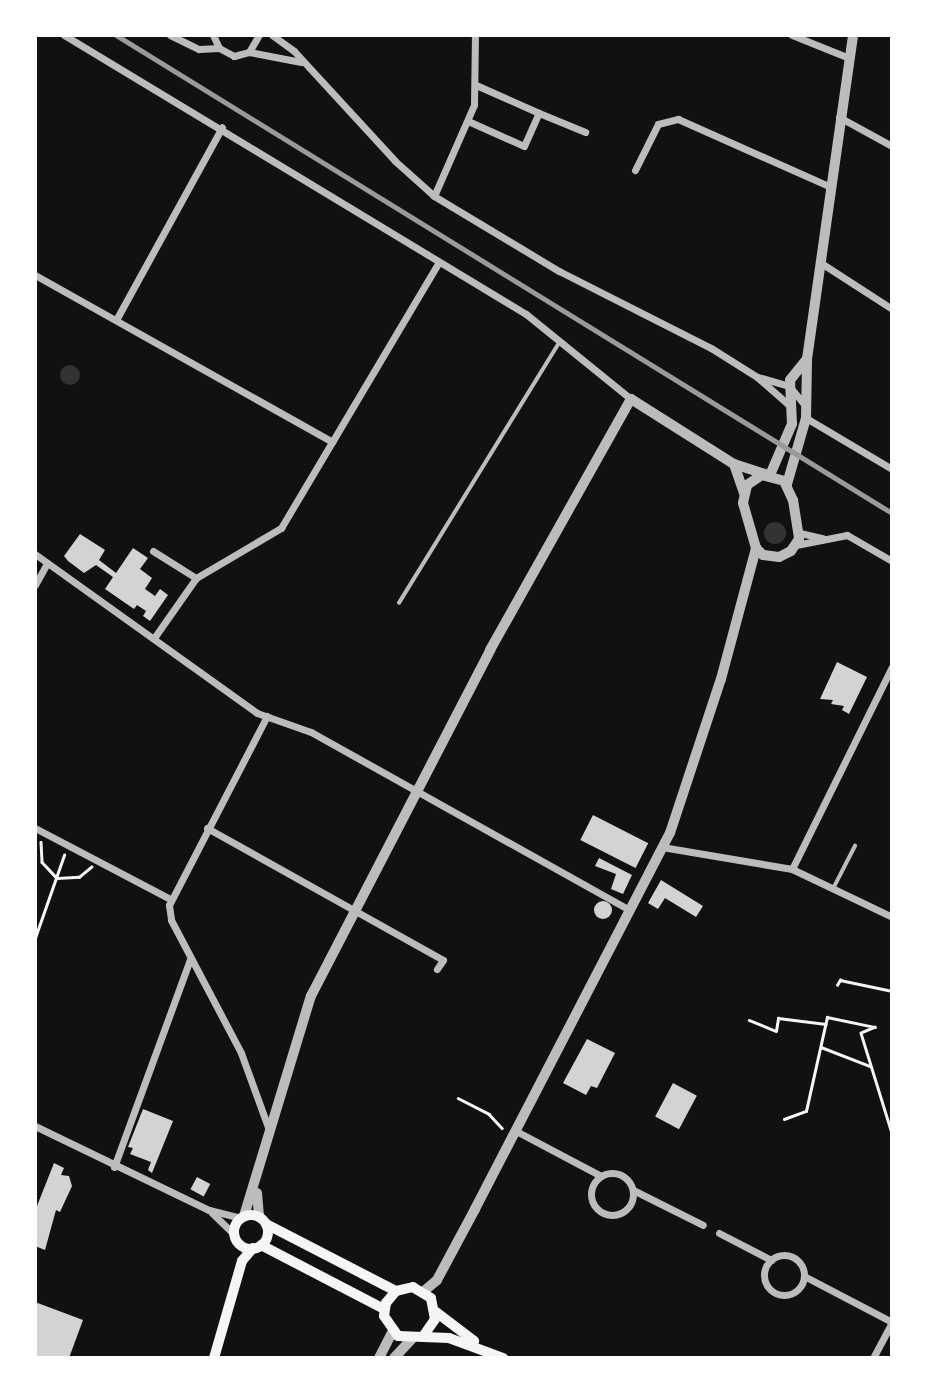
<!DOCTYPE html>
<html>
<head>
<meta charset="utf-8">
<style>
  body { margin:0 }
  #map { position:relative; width:927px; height:1393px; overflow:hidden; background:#111; font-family:"Sofia Sans Condensed",sans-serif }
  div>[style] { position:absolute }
  .water>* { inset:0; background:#333 }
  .round { border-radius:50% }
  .building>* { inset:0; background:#d3d3d3; transform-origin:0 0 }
  .path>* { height:2.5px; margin:-1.25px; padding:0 1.25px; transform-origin:1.25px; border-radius:1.25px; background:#f5f5f5 }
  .service>* { height:3.5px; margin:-1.75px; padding:0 1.75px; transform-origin:1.75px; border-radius:1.75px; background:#bcbcbc }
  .minor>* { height:7px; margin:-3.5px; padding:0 3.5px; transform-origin:3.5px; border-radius:3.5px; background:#bcbcbc }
  .minor>.ring { margin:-3.5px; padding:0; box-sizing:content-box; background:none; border:7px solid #bcbcbc; border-radius:50% }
  .tertiary>* { height:10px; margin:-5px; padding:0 5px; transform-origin:5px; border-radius:5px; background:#bcbcbc }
  .secondary>* { height:10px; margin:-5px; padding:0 5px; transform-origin:5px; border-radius:5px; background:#f5f5f5 }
  .secondary>.ring { margin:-5px; padding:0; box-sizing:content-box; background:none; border:10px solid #f5f5f5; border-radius:50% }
  .rail>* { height:4.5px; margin:-2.25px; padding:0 2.25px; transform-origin:2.25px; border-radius:2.25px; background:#9a9a9a }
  span { translate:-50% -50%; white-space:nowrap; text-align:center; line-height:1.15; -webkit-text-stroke:7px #fff; paint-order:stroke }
  .frame { position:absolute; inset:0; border:37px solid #fff; pointer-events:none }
</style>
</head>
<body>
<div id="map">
  <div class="water">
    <i class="round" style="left:60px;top:365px;width:20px;height:20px"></i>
    <i class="round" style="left:764px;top:522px;width:22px;height:22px"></i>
  </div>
  <div class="building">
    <i style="clip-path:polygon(80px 534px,105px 550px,99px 560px,116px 573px,133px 548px,148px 558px,140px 569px,152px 578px,145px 589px,155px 596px,160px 589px,168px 595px,150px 621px,143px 616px,146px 611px,137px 605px,134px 609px,105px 589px,113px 577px,96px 565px,84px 573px,68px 561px,64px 556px)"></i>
    <i style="clip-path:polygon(837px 662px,867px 677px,849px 714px,842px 710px,844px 706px,831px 704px,833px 700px,820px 699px)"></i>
    <i style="left:593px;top:815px;width:62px;height:28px;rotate:27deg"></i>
    <i style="clip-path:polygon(599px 858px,632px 875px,623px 894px,611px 889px,616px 874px,595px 866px)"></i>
    <i style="clip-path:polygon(661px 880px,703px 906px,696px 917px,665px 898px,658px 909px,648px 903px)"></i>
    <i class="round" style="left:594px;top:901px;width:18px;height:18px"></i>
    <i style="clip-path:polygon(587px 1039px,615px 1053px,597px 1088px,591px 1086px,586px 1095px,563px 1083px)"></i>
    <i style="left:673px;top:1083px;width:27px;height:38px;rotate:28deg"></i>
    <i style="clip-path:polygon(143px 1109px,173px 1121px,152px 1173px,148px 1170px,151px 1162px,130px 1154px,133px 1148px,128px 1147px)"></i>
    <i style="clip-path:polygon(54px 1163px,64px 1168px,61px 1175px,69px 1176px,72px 1186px,60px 1212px,56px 1210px,45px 1250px,35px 1246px,35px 1211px)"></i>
    <i style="left:197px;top:1177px;width:15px;height:14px;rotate:28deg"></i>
    <i style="clip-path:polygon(35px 1302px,83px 1320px,69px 1358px,35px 1358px)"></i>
  </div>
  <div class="path">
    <i style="left:41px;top:842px;width:20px;rotate:87deg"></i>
    <i style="left:42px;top:862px;width:22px;rotate:47deg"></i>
    <i style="left:57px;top:878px;width:22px;rotate:-3deg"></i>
    <i style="left:79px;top:877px;width:16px;rotate:-40deg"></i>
    <i style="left:35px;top:938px;width:88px;rotate:-70.7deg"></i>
    <i style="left:837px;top:985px;width:6px;rotate:-59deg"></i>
    <i style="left:840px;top:980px;width:53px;rotate:11.9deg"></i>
    <i style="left:749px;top:1020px;width:29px;rotate:22deg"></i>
    <i style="left:776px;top:1031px;width:13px;rotate:-81deg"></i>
    <i style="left:778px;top:1018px;width:48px;rotate:7.1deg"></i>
    <i style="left:821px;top:1047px;width:53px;rotate:21.2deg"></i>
    <i style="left:458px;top:1098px;width:35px;rotate:27deg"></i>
    <i style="left:489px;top:1114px;width:19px;rotate:47deg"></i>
    <i style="left:784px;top:1119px;width:23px;rotate:-20deg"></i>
    <i style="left:806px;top:1111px;width:96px;rotate:-77.4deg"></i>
    <i style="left:827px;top:1017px;width:49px;rotate:11.8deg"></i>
    <i style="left:875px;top:1027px;width:15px;rotate:157deg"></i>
    <i style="left:861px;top:1033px;width:105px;rotate:72.8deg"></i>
  </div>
  <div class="service">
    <i style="left:399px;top:603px;width:305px;rotate:-58.4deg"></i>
    <i style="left:834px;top:887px;width:46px;rotate:-62.9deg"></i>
  </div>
  <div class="minor">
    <i style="left:64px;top:35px;width:540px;rotate:31.13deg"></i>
    <i style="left:526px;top:314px;width:135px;rotate:39deg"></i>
    <i style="left:170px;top:35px;width:32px;rotate:26deg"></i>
    <i style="left:199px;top:49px;width:20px;rotate:-3deg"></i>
    <i style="left:213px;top:35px;width:14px;rotate:65deg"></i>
    <i style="left:219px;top:48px;width:17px;rotate:28deg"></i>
    <i style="left:234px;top:56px;width:16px;rotate:-15deg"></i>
    <i style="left:249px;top:52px;width:20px;rotate:-60deg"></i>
    <i style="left:272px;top:35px;width:27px;rotate:36deg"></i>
    <i style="left:294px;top:51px;width:149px;rotate:47.4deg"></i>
    <i style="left:395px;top:161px;width:52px;rotate:41.9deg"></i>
    <i style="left:434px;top:196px;width:146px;rotate:31deg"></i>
    <i style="left:559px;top:271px;width:170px;rotate:26.9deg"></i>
    <i style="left:711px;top:348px;width:54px;rotate:32.2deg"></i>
    <i style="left:757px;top:377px;width:43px;rotate:41.2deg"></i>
    <i style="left:792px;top:35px;width:61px;rotate:22deg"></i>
    <i style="left:249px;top:52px;width:53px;rotate:10.9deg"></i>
    <i style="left:539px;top:113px;width:50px;rotate:22.4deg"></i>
    <i style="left:839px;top:117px;width:60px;rotate:28.7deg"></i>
    <i style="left:468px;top:121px;width:61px;rotate:24.1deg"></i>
    <i style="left:524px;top:146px;width:36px;rotate:-66deg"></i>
    <i style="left:539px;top:113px;width:69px;rotate:-156deg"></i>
    <i style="left:635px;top:170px;width:51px;rotate:-63.4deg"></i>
    <i style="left:658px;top:124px;width:21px;rotate:-14deg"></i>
    <i style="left:678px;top:119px;width:167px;rotate:24deg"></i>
    <i style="left:434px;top:196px;width:99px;rotate:-66.3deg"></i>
    <i style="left:474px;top:105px;width:70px;rotate:-89.2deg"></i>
    <i style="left:821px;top:263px;width:85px;rotate:32.9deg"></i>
    <i style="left:35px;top:275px;width:341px;rotate:29.3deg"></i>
    <i style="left:116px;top:320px;width:220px;rotate:-61.2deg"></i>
    <i style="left:758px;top:377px;width:32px;rotate:16deg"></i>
    <i style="left:789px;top:386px;width:25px;rotate:50deg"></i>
    <i style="left:806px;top:418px;width:100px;rotate:30.7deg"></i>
    <i style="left:800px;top:533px;width:23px;rotate:13deg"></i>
    <i style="left:796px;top:545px;width:52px;rotate:-11.1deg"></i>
    <i style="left:847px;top:535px;width:52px;rotate:30deg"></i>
    <i style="left:153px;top:551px;width:51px;rotate:32.1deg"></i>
    <i style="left:35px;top:554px;width:273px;rotate:35.6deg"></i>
    <i style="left:257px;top:713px;width:57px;rotate:19.4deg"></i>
    <i style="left:311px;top:732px;width:365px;rotate:29.2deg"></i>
    <i style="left:35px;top:585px;width:25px;rotate:-61deg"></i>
    <i style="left:154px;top:638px;width:73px;rotate:-55deg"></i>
    <i style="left:196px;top:578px;width:99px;rotate:-30.5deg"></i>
    <i style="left:281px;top:528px;width:309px;rotate:-59.3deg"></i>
    <i style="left:267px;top:716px;width:213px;rotate:117.4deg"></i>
    <i style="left:169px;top:905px;width:15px;rotate:82deg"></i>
    <i style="left:171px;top:920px;width:150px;rotate:62.2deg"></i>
    <i style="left:241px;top:1053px;width:82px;rotate:70deg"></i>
    <i style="left:35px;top:828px;width:153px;rotate:27.7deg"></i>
    <i style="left:207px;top:828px;width:270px;rotate:29.2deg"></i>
    <i style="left:443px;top:960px;width:11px;rotate:124deg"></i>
    <i style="left:662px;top:847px;width:132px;rotate:9.6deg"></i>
    <i style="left:792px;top:869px;width:111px;rotate:25.6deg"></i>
    <i style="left:792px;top:869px;width:225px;rotate:-63.7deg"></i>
    <i style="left:35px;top:1126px;width:193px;rotate:25.8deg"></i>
    <i style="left:209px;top:1210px;width:34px;rotate:14deg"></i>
    <i style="left:516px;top:1131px;width:96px;rotate:27.9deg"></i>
    <i style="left:114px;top:1167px;width:221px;rotate:-69.9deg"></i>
    <i class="ring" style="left:591px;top:1173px;width:35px;height:35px"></i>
    <i style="left:633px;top:1190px;width:78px;rotate:26.6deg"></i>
    <i style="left:212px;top:1213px;width:32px;rotate:44deg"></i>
    <i style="left:719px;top:1233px;width:59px;rotate:27.4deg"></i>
    <i class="ring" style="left:764px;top:1255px;width:33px;height:33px"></i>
    <i style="left:804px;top:1276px;width:99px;rotate:27.6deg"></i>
    <i style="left:873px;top:1358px;width:40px;rotate:-62deg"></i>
  </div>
  <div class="tertiary">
    <i style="left:734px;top:464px;width:31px;rotate:71deg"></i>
    <i style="left:762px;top:475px;width:23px;rotate:15deg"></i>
    <i style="left:784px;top:481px;width:21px;rotate:65deg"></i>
    <i style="left:793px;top:500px;width:39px;rotate:81deg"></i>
    <i style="left:799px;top:539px;width:14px;rotate:124deg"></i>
    <i style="left:791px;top:551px;width:13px;rotate:153deg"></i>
    <i style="left:779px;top:557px;width:16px;rotate:-173deg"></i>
    <i style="left:763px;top:555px;width:10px;rotate:-135deg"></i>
    <i style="left:756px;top:548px;width:47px;rotate:-106.1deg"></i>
    <i style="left:743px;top:503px;width:18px;rotate:-77deg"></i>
    <i style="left:747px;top:485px;width:18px;rotate:-34deg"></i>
    <i style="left:770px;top:475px;width:56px;rotate:-66.7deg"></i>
    <i style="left:792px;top:424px;width:44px;rotate:-92.6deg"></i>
    <i style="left:790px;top:380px;width:27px;rotate:-51deg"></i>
    <i style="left:787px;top:484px;width:69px;rotate:-73.9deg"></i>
    <i style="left:806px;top:418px;width:59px;rotate:-89deg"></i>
    <i style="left:807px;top:359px;width:327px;rotate:-81.9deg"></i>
    <i style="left:257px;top:1193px;width:24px;rotate:85deg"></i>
    <i style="left:244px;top:1216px;width:230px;rotate:-73.1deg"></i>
    <i style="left:311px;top:996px;width:390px;rotate:-62.6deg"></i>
    <i style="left:490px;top:650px;width:288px;rotate:-60.7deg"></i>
    <i style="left:631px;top:399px;width:122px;rotate:32.3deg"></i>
    <i style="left:734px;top:464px;width:35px;rotate:18deg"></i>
    <i style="left:424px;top:1291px;width:17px;rotate:-40deg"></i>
    <i style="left:437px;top:1280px;width:81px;rotate:-61.8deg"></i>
    <i style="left:475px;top:1209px;width:424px;rotate:-62.6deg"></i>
    <i style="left:670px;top:833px;width:162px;rotate:-71.7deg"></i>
    <i style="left:721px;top:679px;width:136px;rotate:-75deg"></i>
    <i style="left:379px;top:1358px;width:29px;rotate:-63deg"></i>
    <i style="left:394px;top:1358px;width:26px;rotate:-47deg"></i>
  </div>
  <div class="secondary">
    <i class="ring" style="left:234px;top:1215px;width:24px;height:24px"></i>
    <i style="left:266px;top:1224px;width:146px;rotate:27.3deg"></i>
    <i style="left:261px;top:1245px;width:139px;rotate:27.5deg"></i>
    <i style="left:436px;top:1312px;width:48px;rotate:37.3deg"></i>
    <i style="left:424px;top:1335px;width:19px;rotate:-55deg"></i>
    <i style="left:435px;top:1319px;width:21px;rotate:-101deg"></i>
    <i style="left:431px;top:1298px;width:21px;rotate:-149deg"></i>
    <i style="left:413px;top:1287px;width:17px;rotate:167deg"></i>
    <i style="left:396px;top:1291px;width:16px;rotate:130deg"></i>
    <i style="left:386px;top:1303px;width:13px;rotate:99deg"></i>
    <i style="left:384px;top:1316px;width:24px;rotate:55deg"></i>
    <i style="left:398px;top:1336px;width:51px;rotate:2.2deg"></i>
    <i style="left:449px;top:1338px;width:58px;rotate:20.3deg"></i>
    <i style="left:214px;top:1358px;width:101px;rotate:-73.9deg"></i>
    <i style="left:242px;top:1261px;width:17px;rotate:-50deg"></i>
  </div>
  <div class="rail">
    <i style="left:116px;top:35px;width:911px;rotate:31.63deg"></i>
  </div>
  <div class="frame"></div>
</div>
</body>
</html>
